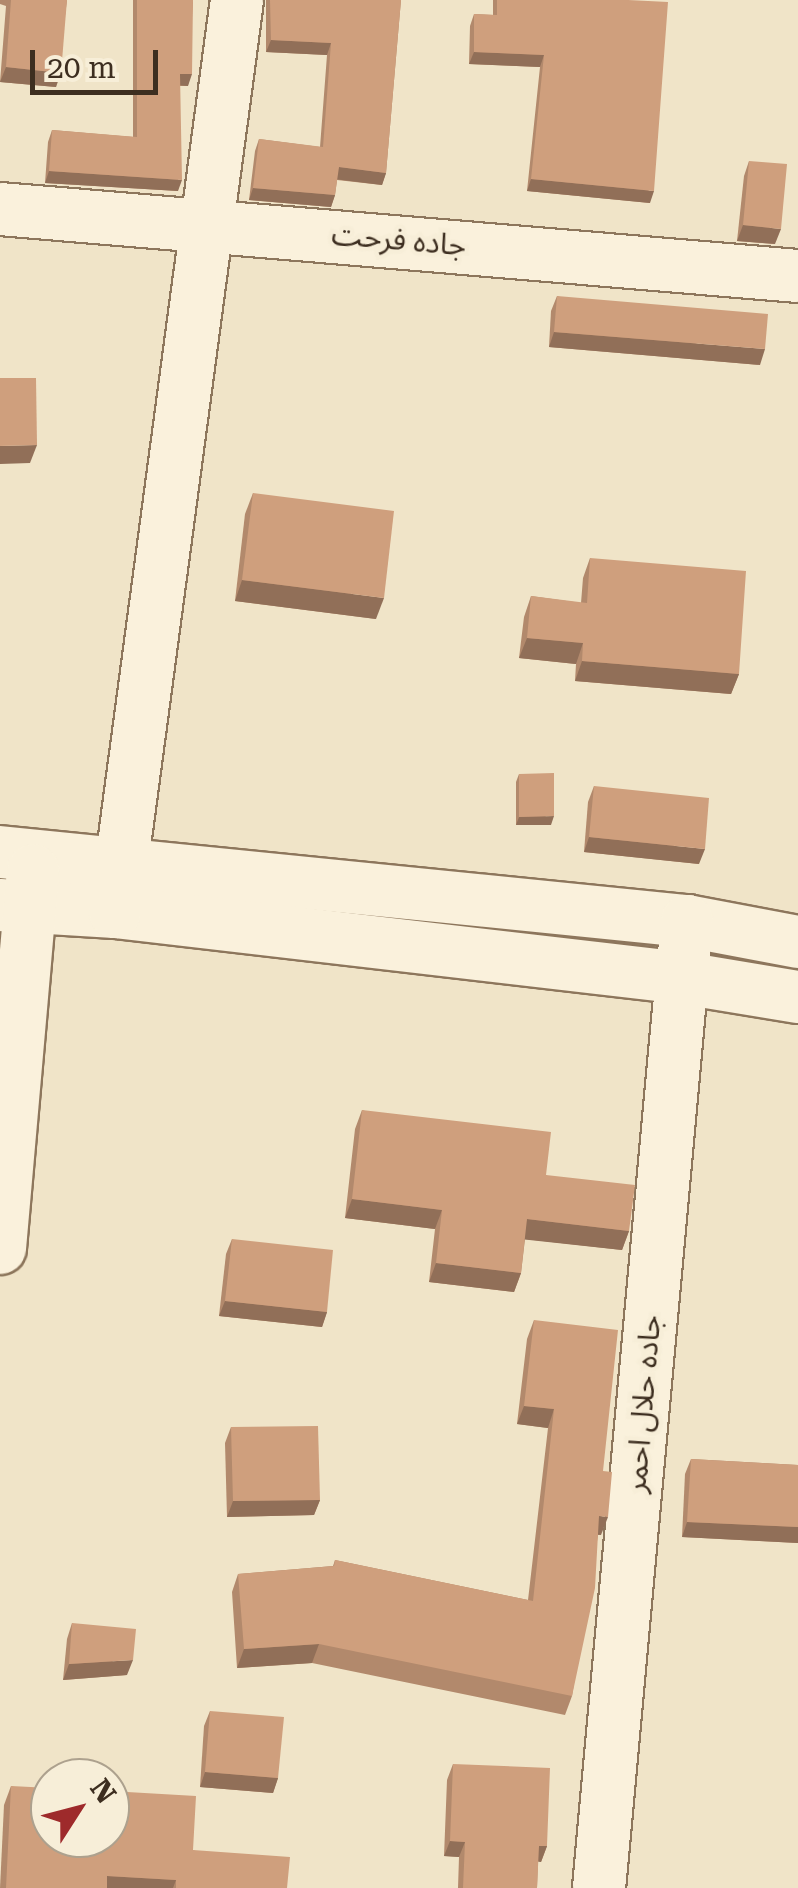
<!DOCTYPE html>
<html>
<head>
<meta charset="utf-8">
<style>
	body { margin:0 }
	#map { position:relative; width:798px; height:1888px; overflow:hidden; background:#f0e4c8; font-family:"Roboto Serif","Noto Sans Arabic",serif }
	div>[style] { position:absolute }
	.roads { filter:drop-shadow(2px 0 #8d765c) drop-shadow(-2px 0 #8d765c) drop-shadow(0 2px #8d765c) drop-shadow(0 -2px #8d765c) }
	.minor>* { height:52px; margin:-26px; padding:0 26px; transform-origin:26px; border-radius:26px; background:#faf1dc }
	.wall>* { inset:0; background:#b2896c }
	.shaded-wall>* { inset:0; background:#916f58 }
	.building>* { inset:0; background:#cf9f7d }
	span { translate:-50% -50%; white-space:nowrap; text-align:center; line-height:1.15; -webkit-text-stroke:9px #f7eed8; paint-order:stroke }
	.street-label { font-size:30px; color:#3d2e20 }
	.north { position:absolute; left:30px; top:1758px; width:100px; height:100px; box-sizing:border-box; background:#f7eed8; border:2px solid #ada18e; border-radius:50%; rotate:54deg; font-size:28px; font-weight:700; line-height:40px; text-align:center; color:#3d2e20 }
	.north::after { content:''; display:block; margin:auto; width:35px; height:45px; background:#9e2a2b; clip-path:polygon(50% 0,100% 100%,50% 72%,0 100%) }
	.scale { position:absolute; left:30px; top:50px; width:128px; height:45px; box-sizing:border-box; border:5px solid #3d2e20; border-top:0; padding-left:12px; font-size:30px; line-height:35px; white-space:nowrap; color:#3d2e20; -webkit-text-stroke:8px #f7eed8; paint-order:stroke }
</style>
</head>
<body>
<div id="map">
	<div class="roads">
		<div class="minor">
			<i style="left:0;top:209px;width:801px;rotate:4.8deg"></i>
			<i style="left:0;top:852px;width:690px;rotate:5.74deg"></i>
			<i style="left:687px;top:921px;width:113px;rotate:10.7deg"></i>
			<i style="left:0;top:905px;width:115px;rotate:3.5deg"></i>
			<i style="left:115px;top:912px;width:572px;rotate:6.63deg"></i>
			<i style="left:683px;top:978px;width:117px;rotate:9.4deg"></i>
			<i style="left:115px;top:912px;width:920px;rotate:-82.38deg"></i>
			<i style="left:0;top:1248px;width:379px;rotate:-85deg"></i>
			<i style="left:599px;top:1888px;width:971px;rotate:-84.8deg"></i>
		</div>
	</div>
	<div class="wall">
		<i style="clip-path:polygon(0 0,67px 0,56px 87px,0 82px,6px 6px,0 4px)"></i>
		<i style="clip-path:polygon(133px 0,193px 0,188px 86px,180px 86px,178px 191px,45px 183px,48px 142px,52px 130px,133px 137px)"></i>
		<i style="clip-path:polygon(266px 0,401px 0,386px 173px,382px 185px,337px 180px,335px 195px,331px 207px,249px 200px,255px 151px,259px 139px,320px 147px,327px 55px,266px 52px)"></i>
		<i style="clip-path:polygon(493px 0,628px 0,650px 203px,527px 191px,540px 67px,469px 64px,470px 26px,474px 14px,493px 15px)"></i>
		<i style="clip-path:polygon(749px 161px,775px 244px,737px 241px,744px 176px)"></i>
		<i style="clip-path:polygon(557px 296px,760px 365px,549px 347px,551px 311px)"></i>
		<i style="clip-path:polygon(253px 493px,376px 619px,235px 601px,245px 514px)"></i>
		<i style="clip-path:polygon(590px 558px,739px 674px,731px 694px,575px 681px,576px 664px,519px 658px,524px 617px,531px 596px,581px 603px,583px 578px)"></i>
		<i style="clip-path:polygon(519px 774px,551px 825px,516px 825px,516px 782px)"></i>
		<i style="clip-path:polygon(594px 786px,699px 864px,584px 852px,588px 802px)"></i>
		<i style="clip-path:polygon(362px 1110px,546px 1175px,629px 1231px,622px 1250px,525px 1239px,521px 1273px,514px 1292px,429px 1282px,435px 1229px,345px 1218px,355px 1129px)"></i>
		<i style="clip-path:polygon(232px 1239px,327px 1312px,322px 1327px,219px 1316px,226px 1254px)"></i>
		<i style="clip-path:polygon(534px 1320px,603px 1471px,601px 1535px,598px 1535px,572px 1696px,565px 1715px,312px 1663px,237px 1668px,232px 1592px,238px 1574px,333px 1566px,335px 1560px,528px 1600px,548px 1428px,517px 1424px,527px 1339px)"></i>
		<i style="clip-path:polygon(231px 1427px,320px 1500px,314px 1515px,227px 1517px,225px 1443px)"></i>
		<i style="clip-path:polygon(691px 1459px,798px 1465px,798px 1543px,682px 1537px,685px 1474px)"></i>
		<i style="clip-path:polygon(72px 1623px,127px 1675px,63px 1680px,67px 1639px)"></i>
		<i style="clip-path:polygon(210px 1711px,278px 1778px,273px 1793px,200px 1787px,204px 1726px)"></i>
		<i style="clip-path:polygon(453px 1764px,547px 1846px,541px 1862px,538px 1861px,537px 1888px,458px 1888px,459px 1857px,444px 1856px,447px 1780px)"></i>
		<i style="clip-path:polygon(11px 1786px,193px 1850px,287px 1888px,0 1888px,4px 1805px)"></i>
	</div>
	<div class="shaded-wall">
		<i style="clip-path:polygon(271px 40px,331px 43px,327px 55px,266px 52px)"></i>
		<i style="clip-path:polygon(474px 52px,544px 55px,540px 67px,469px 64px)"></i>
		<i style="clip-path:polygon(6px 67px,61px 73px,56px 87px,0 82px)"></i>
		<i style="clip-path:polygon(180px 74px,192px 74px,188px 86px,176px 85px)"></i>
		<i style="clip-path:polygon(339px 167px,386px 173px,382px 185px,334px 179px)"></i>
		<i style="clip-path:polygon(49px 171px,182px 180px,178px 191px,45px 183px)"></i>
		<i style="clip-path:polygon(531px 179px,654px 191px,650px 203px,527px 191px)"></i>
		<i style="clip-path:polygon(253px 188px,335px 195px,331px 207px,249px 200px)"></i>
		<i style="clip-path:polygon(743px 225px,781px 229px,775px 244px,737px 241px)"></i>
		<i style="clip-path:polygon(554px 332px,765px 349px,760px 365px,549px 347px)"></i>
		<i style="clip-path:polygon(37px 445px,30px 463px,0 464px,0 446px)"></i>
		<i style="clip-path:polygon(242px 580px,384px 598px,376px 619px,235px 601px)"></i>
		<i style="clip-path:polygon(527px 638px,583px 643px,576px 664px,519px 658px)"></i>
		<i style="clip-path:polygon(582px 661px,739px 674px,731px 694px,575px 681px)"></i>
		<i style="clip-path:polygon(554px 816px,551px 825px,516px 825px,519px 817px)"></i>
		<i style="clip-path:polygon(589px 837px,705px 849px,699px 864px,584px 852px)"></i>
		<i style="clip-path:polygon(352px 1199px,442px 1210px,435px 1229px,345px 1218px)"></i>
		<i style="clip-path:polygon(527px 1219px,629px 1231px,622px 1250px,520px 1239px)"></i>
		<i style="clip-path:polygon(436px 1263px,521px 1273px,514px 1292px,429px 1282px)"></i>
		<i style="clip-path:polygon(225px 1301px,327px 1312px,322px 1327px,219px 1316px)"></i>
		<i style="clip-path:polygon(524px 1406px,554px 1409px,548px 1428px,517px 1424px)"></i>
		<i style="clip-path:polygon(320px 1500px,314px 1515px,227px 1517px,233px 1501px)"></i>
		<i style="clip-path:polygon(599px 1516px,608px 1517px,601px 1535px,593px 1534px)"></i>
		<i style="clip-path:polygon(687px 1522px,798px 1527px,798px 1543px,682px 1537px)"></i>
		<i style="clip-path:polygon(319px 1644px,312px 1663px,237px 1668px,244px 1649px)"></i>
		<i style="clip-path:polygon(133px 1660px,127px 1675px,63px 1680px,69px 1664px)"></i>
		<i style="clip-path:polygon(205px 1772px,278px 1778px,273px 1793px,200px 1787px)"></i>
		<i style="clip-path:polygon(450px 1841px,465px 1842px,459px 1857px,444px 1856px)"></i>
		<i style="clip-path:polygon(539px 1846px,547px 1846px,541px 1862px,533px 1861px)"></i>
		<i style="clip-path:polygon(107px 1876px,176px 1880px,173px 1888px,103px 1888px)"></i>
	</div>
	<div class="building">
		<i style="clip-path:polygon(11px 0,67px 0,61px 73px,6px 67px)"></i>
		<i style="clip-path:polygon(137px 0,193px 0,192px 74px,180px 74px,182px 180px,49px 171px,52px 130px,137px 137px)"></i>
		<i style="clip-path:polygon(270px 0,401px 0,386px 173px,339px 167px,335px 195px,253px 188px,259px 139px,323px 147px,331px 43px,271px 40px)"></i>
		<i style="clip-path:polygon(497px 0,628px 0,668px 2px,654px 191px,531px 179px,544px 55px,474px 52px,474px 14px,497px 15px)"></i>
		<i style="clip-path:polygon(749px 161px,787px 164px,781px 229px,743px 225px)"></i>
		<i style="clip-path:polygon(557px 296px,768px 314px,765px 349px,554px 332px)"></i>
		<i style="clip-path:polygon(0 378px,36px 378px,37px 445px,0 446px)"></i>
		<i style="clip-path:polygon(253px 493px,394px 511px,384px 598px,242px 580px)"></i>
		<i style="clip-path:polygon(590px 558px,746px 571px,739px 674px,582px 661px,583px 643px,527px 638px,531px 596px,587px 603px)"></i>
		<i style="clip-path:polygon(554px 773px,554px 816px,519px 817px,519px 774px)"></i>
		<i style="clip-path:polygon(594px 786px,709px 798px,705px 849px,589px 837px)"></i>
		<i style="clip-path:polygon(362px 1110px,551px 1132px,546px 1175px,635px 1185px,629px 1231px,527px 1219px,521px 1273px,436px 1263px,442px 1210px,352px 1199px)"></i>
		<i style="clip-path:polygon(232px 1239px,333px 1250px,327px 1312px,225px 1301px)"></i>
		<i style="clip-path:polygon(534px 1320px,618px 1330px,603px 1471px,612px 1472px,608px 1517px,599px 1516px,595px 1588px,572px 1696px,319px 1644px,244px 1649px,238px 1574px,334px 1566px,335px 1560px,533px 1601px,554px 1409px,524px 1406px)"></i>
		<i style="clip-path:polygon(318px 1426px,320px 1500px,233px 1501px,231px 1427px)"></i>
		<i style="clip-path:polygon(691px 1459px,798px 1465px,798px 1527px,687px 1522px)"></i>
		<i style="clip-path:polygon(72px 1623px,136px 1629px,133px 1660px,69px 1664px)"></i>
		<i style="clip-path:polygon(210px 1711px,284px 1717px,278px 1778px,205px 1772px)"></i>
		<i style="clip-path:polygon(453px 1764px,550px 1768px,547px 1846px,539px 1846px,537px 1888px,463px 1888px,465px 1842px,450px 1841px)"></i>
		<i style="clip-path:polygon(11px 1786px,50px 1788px,50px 1838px,110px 1838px,110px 1791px,196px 1796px,193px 1850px,290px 1857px,287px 1888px,176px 1888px,176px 1880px,107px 1876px,107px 1888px,6px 1888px)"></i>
	</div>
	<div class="street-label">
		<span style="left:399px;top:240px;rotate:5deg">جاده فرحت</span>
		<span style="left:643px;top:1404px;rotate:-85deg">جاده حلال احمر</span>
	</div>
	<div class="north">N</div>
	<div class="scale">20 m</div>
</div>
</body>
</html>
